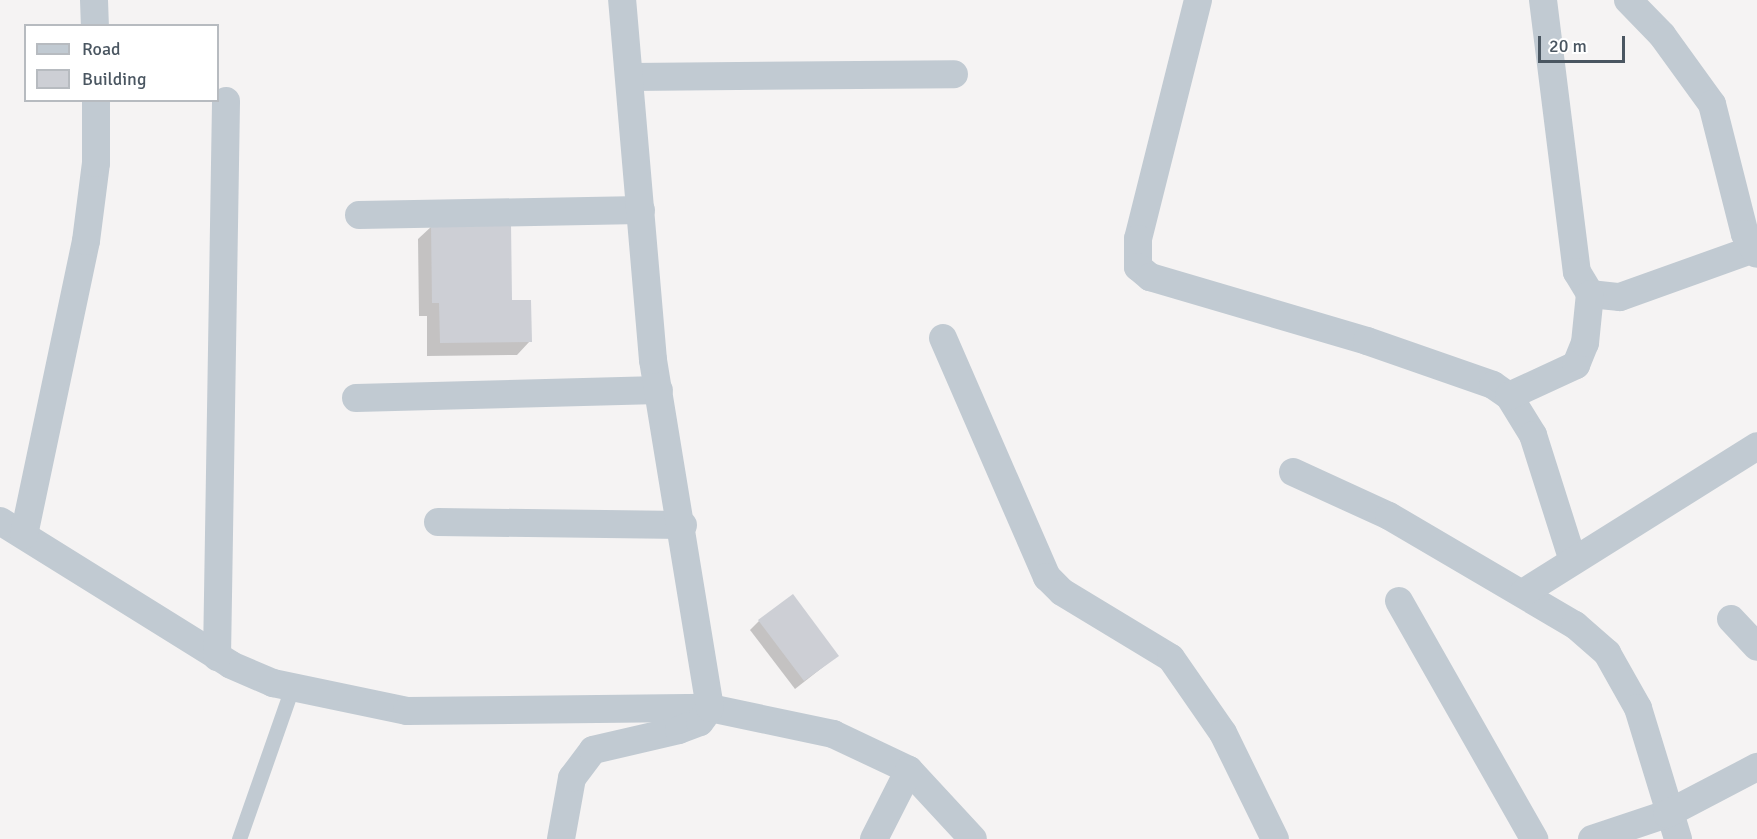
<!DOCTYPE html>
<html>
<head>
<meta charset="utf-8">
<style>
	body { margin:0 }
	#map { position:relative; width:1757px; height:839px; overflow:hidden; background:#f5f3f3; font-family:Signika,sans-serif }
	div>[style] { position:absolute }
	.shadow>* { inset:0; background:#0003 }
	.building>* { inset:0; background:#cdcfd5 }
	.service>* { height:15px; margin:-7.5px; padding:0 7.5px; transform-origin:7.5px; border-radius:7.5px; background:#c1cad2 }
	.minor>* { height:28px; margin:-14px; padding:0 14px; transform-origin:14px; border-radius:14px; background:#c1cad2 }
	span { translate:-50% -50%; white-space:nowrap; text-align:center; line-height:1.15; -webkit-text-stroke:4.5px #fff; paint-order:stroke }
	.legend { position:absolute; left:24px; top:24px; width:195px; height:78px; box-sizing:border-box; background:#fff; border:2px solid #b7bbc0; margin:0; padding:8px 10px; list-style:none; font-size:18px; color:#4a5661 }
	.legend li { display:flex; align-items:center; gap:12px; height:30px }
	.legend b { width:30px; border:2px solid #b7bbc0 }
	.scale { position:absolute; left:1538px; top:36px; width:87px; height:27px; box-sizing:border-box; border:3px solid #4a5661; border-top:0; padding-left:8px; font-size:18px; line-height:21px; white-space:nowrap; color:#4a5661; -webkit-text-stroke:4px #fff; paint-order:stroke }
</style>
</head>
<body>
<div id="map">
	<div class="shadow">
		<i style="clip-path:polygon(432px 226px,511px 302px,530px 341px,517px 355px,427px 356px,427px 316px,419px 316px,418px 239px)"></i>
		<i style="clip-path:polygon(759px 621px,837px 656px,795px 689px,750px 630px)"></i>
	</div>
	<div class="building">
		<i style="clip-path:polygon(511px 223px,512px 300px,531px 300px,532px 342px,440px 343px,439px 303px,432px 303px,431px 224px)"></i>
		<i style="clip-path:polygon(793px 594px,839px 656px,804px 681px,758px 620px)"></i>
	</div>
	<div class="service">
		<i style="left:239px;top:839px;width:160px;rotate:-70.7deg"></i>
	</div>
	<div class="minor">
		<i style="left:94px;top:0;width:26px;rotate:88deg"></i>
		<i style="left:1198px;top:0;width:246px;rotate:104.1deg"></i>
		<i style="left:1138px;top:239px;width:28px;rotate:90deg"></i>
		<i style="left:1138px;top:267px;width:16px;rotate:40deg"></i>
		<i style="left:1150px;top:277px;width:226px;rotate:16.4deg"></i>
		<i style="left:1367px;top:341px;width:133px;rotate:19.2deg"></i>
		<i style="left:1493px;top:385px;width:19px;rotate:35deg"></i>
		<i style="left:1509px;top:396px;width:46px;rotate:58.4deg"></i>
		<i style="left:1533px;top:435px;width:132px;rotate:72.4deg"></i>
		<i style="left:1543px;top:0;width:274px;rotate:82.9deg"></i>
		<i style="left:1577px;top:272px;width:26px;rotate:59deg"></i>
		<i style="left:1590px;top:294px;width:30px;rotate:6deg"></i>
		<i style="left:1620px;top:297px;width:142px;rotate:-19.7deg"></i>
		<i style="left:1628px;top:0;width:49px;rotate:45.8deg"></i>
		<i style="left:1662px;top:35px;width:85px;rotate:54.1deg"></i>
		<i style="left:1712px;top:104px;width:134px;rotate:75.8deg"></i>
		<i style="left:1745px;top:234px;width:23px;rotate:59deg"></i>
		<i style="left:631px;top:77px;width:323px;rotate:-0.5deg"></i>
		<i style="left:359px;top:215px;width:282px;rotate:-1deg"></i>
		<i style="left:943px;top:338px;width:261px;rotate:66.5deg"></i>
		<i style="left:1047px;top:577px;width:21px;rotate:45deg"></i>
		<i style="left:1062px;top:592px;width:127px;rotate:31.2deg"></i>
		<i style="left:1171px;top:658px;width:91px;rotate:55.3deg"></i>
		<i style="left:1223px;top:733px;width:118px;rotate:63.9deg"></i>
		<i style="left:1509px;top:396px;width:74px;rotate:-24.8deg"></i>
		<i style="left:1576px;top:365px;width:24px;rotate:-68deg"></i>
		<i style="left:1585px;top:343px;width:49px;rotate:-84.2deg"></i>
		<i style="left:356px;top:398px;width:303px;rotate:-1.5deg"></i>
		<i style="left:1293px;top:472px;width:106px;rotate:24.6deg"></i>
		<i style="left:1389px;top:516px;width:216px;rotate:30.4deg"></i>
		<i style="left:1575px;top:625px;width:43px;rotate:41.2deg"></i>
		<i style="left:1607px;top:653px;width:63px;rotate:60.6deg"></i>
		<i style="left:1638px;top:708px;width:137px;rotate:73deg"></i>
		<i style="left:0;top:521px;width:272px;rotate:31.9deg"></i>
		<i style="left:231px;top:665px;width:46px;rotate:23.2deg"></i>
		<i style="left:273px;top:683px;width:137px;rotate:11.8deg"></i>
		<i style="left:407px;top:711px;width:303px;rotate:-0.6deg"></i>
		<i style="left:710px;top:708px;width:126px;rotate:11.9deg"></i>
		<i style="left:833px;top:734px;width:84px;rotate:25.3deg"></i>
		<i style="left:909px;top:770px;width:94px;rotate:47.2deg"></i>
		<i style="left:438px;top:522px;width:245px;rotate:0.7deg"></i>
		<i style="left:24px;top:535px;width:300px;rotate:-78.1deg"></i>
		<i style="left:86px;top:241px;width:79px;rotate:-82.7deg"></i>
		<i style="left:96px;top:163px;width:63px;rotate:-90deg"></i>
		<i style="left:1523px;top:593px;width:276px;rotate:-32.1deg"></i>
		<i style="left:1399px;top:601px;width:274px;rotate:60.4deg"></i>
		<i style="left:1731px;top:619px;width:38px;rotate:47deg"></i>
		<i style="left:217px;top:657px;width:556px;rotate:-89.07deg"></i>
		<i style="left:561px;top:839px;width:62px;rotate:-79.8deg"></i>
		<i style="left:572px;top:778px;width:35px;rotate:-53deg"></i>
		<i style="left:593px;top:750px;width:88px;rotate:-13.1deg"></i>
		<i style="left:679px;top:730px;width:22px;rotate:-21deg"></i>
		<i style="left:700px;top:722px;width:17px;rotate:-54deg"></i>
		<i style="left:710px;top:708px;width:353px;rotate:-99.3deg"></i>
		<i style="left:653px;top:360px;width:361px;rotate:-94.9deg"></i>
		<i style="left:874px;top:839px;width:77px;rotate:-63.1deg"></i>
		<i style="left:1592px;top:839px;width:79px;rotate:-18.4deg"></i>
		<i style="left:1667px;top:814px;width:102px;rotate:-27.6deg"></i>
	</div>
	<ul class="legend">
	<li><b style="height:8px;background:#c1cad2"></b>Road</li>
	<li><b style="height:16px;background:#cdcfd5"></b>Building</li>
	</ul>
	<div class="scale">20 m</div>
</div>
</body>
</html>
